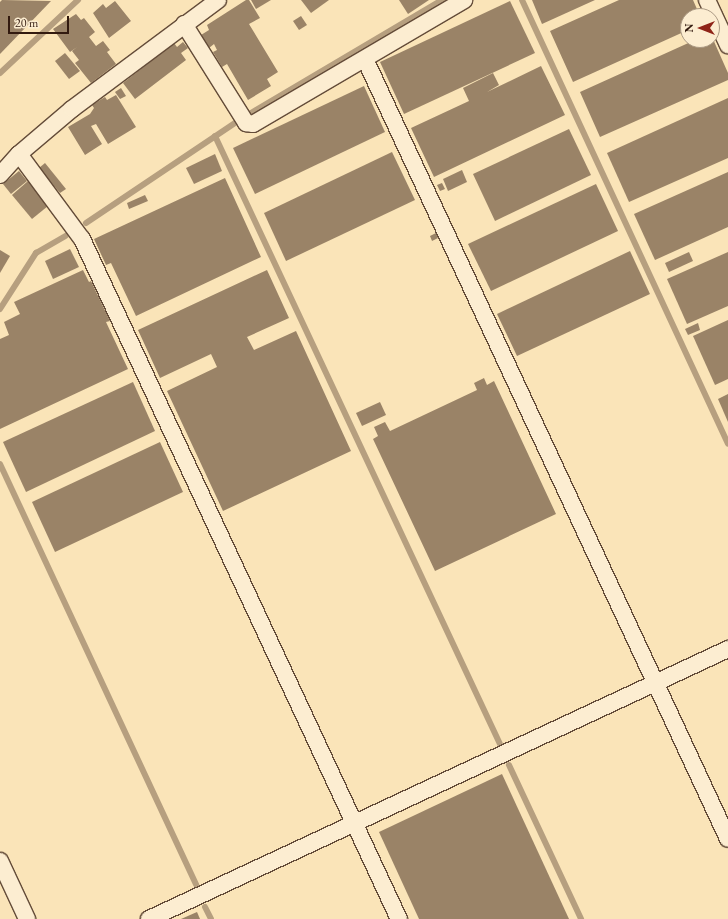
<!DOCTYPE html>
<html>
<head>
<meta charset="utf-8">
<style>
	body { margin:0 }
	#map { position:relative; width:728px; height:919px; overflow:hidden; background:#fae4b8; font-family:"EB Garamond",serif }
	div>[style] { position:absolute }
	.stream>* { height:6px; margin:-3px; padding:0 3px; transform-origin:3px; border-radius:3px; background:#b69f7f }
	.building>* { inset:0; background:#9a8367 }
	.roads { filter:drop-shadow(1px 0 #644c39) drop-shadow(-1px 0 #644c39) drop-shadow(0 1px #644c39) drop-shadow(0 -1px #644c39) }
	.street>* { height:16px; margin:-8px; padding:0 8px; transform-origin:8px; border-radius:8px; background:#fcedd1 }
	span { translate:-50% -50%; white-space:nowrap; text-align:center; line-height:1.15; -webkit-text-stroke:3px #fcedd1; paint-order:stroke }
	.north { position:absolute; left:680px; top:8px; width:40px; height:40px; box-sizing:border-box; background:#fcedd1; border:1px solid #ab9983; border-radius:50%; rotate:270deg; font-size:11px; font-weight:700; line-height:16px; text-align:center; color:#321a0f }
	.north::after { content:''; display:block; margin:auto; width:14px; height:18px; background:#8f2418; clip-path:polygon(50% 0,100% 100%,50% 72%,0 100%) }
	.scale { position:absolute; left:8px; top:16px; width:61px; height:18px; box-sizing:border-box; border:2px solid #321a0f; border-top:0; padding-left:5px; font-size:12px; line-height:14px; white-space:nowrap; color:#321a0f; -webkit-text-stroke:3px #fcedd1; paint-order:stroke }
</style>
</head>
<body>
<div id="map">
	<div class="stream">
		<i style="left:522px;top:0;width:489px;rotate:65.1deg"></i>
		<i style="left:0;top:73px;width:107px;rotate:-43.1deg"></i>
		<i style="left:251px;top:113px;width:222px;rotate:-30.6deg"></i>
		<i style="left:215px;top:136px;width:671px;rotate:64.89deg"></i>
		<i style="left:86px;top:223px;width:183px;rotate:-33.9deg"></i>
		<i style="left:0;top:309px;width:67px;rotate:-57.3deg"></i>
		<i style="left:36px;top:253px;width:34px;rotate:-30deg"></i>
		<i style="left:0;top:464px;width:464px;rotate:65deg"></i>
		<i style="left:509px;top:765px;width:170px;rotate:64.9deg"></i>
		<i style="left:205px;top:907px;width:13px;rotate:63deg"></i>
	</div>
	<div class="building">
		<i style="clip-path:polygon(2px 0,51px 1px,0 54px,0 2px)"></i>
		<i style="clip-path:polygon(246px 0,249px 0,260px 18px,249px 24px,278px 72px,267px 79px,271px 86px,248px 100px,227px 64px,222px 67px,213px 52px,217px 50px,214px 44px,209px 48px,201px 35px,209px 30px,207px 25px)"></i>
		<i style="clip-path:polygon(251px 0,271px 0,256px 9px)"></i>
		<i style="clip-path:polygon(301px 0,329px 0,311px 13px)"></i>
		<i style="clip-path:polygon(399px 0,429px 0,408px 14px)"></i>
		<i style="clip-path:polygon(532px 0,595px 0,542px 24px)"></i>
		<i style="clip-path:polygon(619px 0,693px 0,700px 16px,688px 16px,688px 30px,573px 82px,550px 31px)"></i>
		<i style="clip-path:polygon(115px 1px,131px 21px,109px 38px,93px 13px,103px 4px,106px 8px)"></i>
		<i style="clip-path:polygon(510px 1px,535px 53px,404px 114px,380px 62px)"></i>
		<i style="clip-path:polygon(76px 14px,81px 20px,84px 18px,95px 32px,89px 37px,96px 46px,103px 41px,110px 50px,107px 52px,116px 64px,91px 83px,75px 63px,79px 60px,72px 51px,77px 47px,70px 52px,53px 29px)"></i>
		<i style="clip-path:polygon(301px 16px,307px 25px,299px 30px,293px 21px)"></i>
		<i style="clip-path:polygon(712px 37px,728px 73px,728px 80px,600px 137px,580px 92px,695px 40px,712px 40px)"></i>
		<i style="clip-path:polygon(183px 42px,188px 48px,181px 53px,186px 60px,135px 99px,123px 83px,174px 43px,177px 47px)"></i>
		<i style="clip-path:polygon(65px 53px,80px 71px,69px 79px,55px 61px)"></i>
		<i style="clip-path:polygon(541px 66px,565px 115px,434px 177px,411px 128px,469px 101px,463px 88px,493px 73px,499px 85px,487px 92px)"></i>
		<i style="clip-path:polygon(364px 86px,385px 132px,255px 194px,233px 148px)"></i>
		<i style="clip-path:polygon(121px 88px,126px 96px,120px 99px,115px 92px)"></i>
		<i style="clip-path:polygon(116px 95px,136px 127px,108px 144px,96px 124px,91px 126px,102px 144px,85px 155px,68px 127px,90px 114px,94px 108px,92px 105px,105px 97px,107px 100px)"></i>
		<i style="clip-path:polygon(728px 98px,728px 158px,629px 202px,607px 153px)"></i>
		<i style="clip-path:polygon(569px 129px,591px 175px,495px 221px,473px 174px)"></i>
		<i style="clip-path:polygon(392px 152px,415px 200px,286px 261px,264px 213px)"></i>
		<i style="clip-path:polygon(215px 154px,222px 171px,194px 184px,186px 168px)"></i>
		<i style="clip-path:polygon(45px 163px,66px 189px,60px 193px,39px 168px)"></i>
		<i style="clip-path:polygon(462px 170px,467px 182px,448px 191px,443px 179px)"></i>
		<i style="clip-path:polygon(19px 171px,27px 181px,11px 194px,3px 184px)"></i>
		<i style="clip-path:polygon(728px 172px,728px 227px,655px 260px,634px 214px)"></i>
		<i style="clip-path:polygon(225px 178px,261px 257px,136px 316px,111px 263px,106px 265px,94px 239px)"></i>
		<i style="clip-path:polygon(28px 181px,48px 206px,32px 219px,12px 195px)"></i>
		<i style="clip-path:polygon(442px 183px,445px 189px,440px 191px,437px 185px)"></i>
		<i style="clip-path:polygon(596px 184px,618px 231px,491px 291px,468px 244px)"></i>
		<i style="clip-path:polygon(145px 195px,148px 201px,129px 209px,127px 203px)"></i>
		<i style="clip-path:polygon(436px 233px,438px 238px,432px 241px,430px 236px)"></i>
		<i style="clip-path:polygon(70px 249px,79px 267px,53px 279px,45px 261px)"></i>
		<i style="clip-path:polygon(0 250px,10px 256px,0 273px)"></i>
		<i style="clip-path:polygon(630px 251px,650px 294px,517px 356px,497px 314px)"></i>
		<i style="clip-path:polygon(689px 252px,693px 261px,669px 272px,665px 263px)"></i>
		<i style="clip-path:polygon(728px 252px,728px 306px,687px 324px,667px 279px)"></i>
		<i style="clip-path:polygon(83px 270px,89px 282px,91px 281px,110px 321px,106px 322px,128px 369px,0 429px,0 339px,9px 335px,4px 322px,20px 314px,14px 302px)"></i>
		<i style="clip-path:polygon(267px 270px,289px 318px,247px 337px,254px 350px,296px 331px,351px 451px,223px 511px,167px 391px,217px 367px,211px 354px,160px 378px,138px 330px)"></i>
		<i style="clip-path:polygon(728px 320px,728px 379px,715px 385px,693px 336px)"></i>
		<i style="clip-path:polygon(698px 323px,700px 330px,688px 335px,685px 329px)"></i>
		<i style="clip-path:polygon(484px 378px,487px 385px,494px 381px,556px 514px,435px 571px,373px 439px,378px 436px,374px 427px,385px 422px,390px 431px,477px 390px,474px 383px)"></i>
		<i style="clip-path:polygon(133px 382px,155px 431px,26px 492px,3px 442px)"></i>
		<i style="clip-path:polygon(728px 394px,728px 422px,718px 399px)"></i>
		<i style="clip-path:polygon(380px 402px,386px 415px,362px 426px,356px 413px)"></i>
		<i style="clip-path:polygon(160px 442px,183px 492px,55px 552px,32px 502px)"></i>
		<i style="clip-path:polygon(502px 774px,569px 919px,419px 919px,379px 832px)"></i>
		<i style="clip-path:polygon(197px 912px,200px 919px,181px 919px)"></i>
	</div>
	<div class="roads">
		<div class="street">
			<i style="left:707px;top:0;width:50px;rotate:65deg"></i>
			<i style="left:184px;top:24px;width:117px;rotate:57.9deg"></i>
			<i style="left:246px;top:123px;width:7px;rotate:8deg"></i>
			<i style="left:253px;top:124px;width:245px;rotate:-30.4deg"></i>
			<i style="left:365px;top:59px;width:860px;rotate:65.04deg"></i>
			<i style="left:19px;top:154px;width:106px;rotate:53.5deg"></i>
			<i style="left:82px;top:239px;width:750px;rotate:65.01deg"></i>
			<i style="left:0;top:175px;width:28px;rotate:-48deg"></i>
			<i style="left:19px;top:154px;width:70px;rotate:-40.3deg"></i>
			<i style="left:72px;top:109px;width:182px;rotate:-36.7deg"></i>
			<i style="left:0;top:861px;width:64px;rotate:65deg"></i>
			<i style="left:149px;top:919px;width:639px;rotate:-25deg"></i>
		</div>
	</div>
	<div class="north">N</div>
	<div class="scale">20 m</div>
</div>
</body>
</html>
